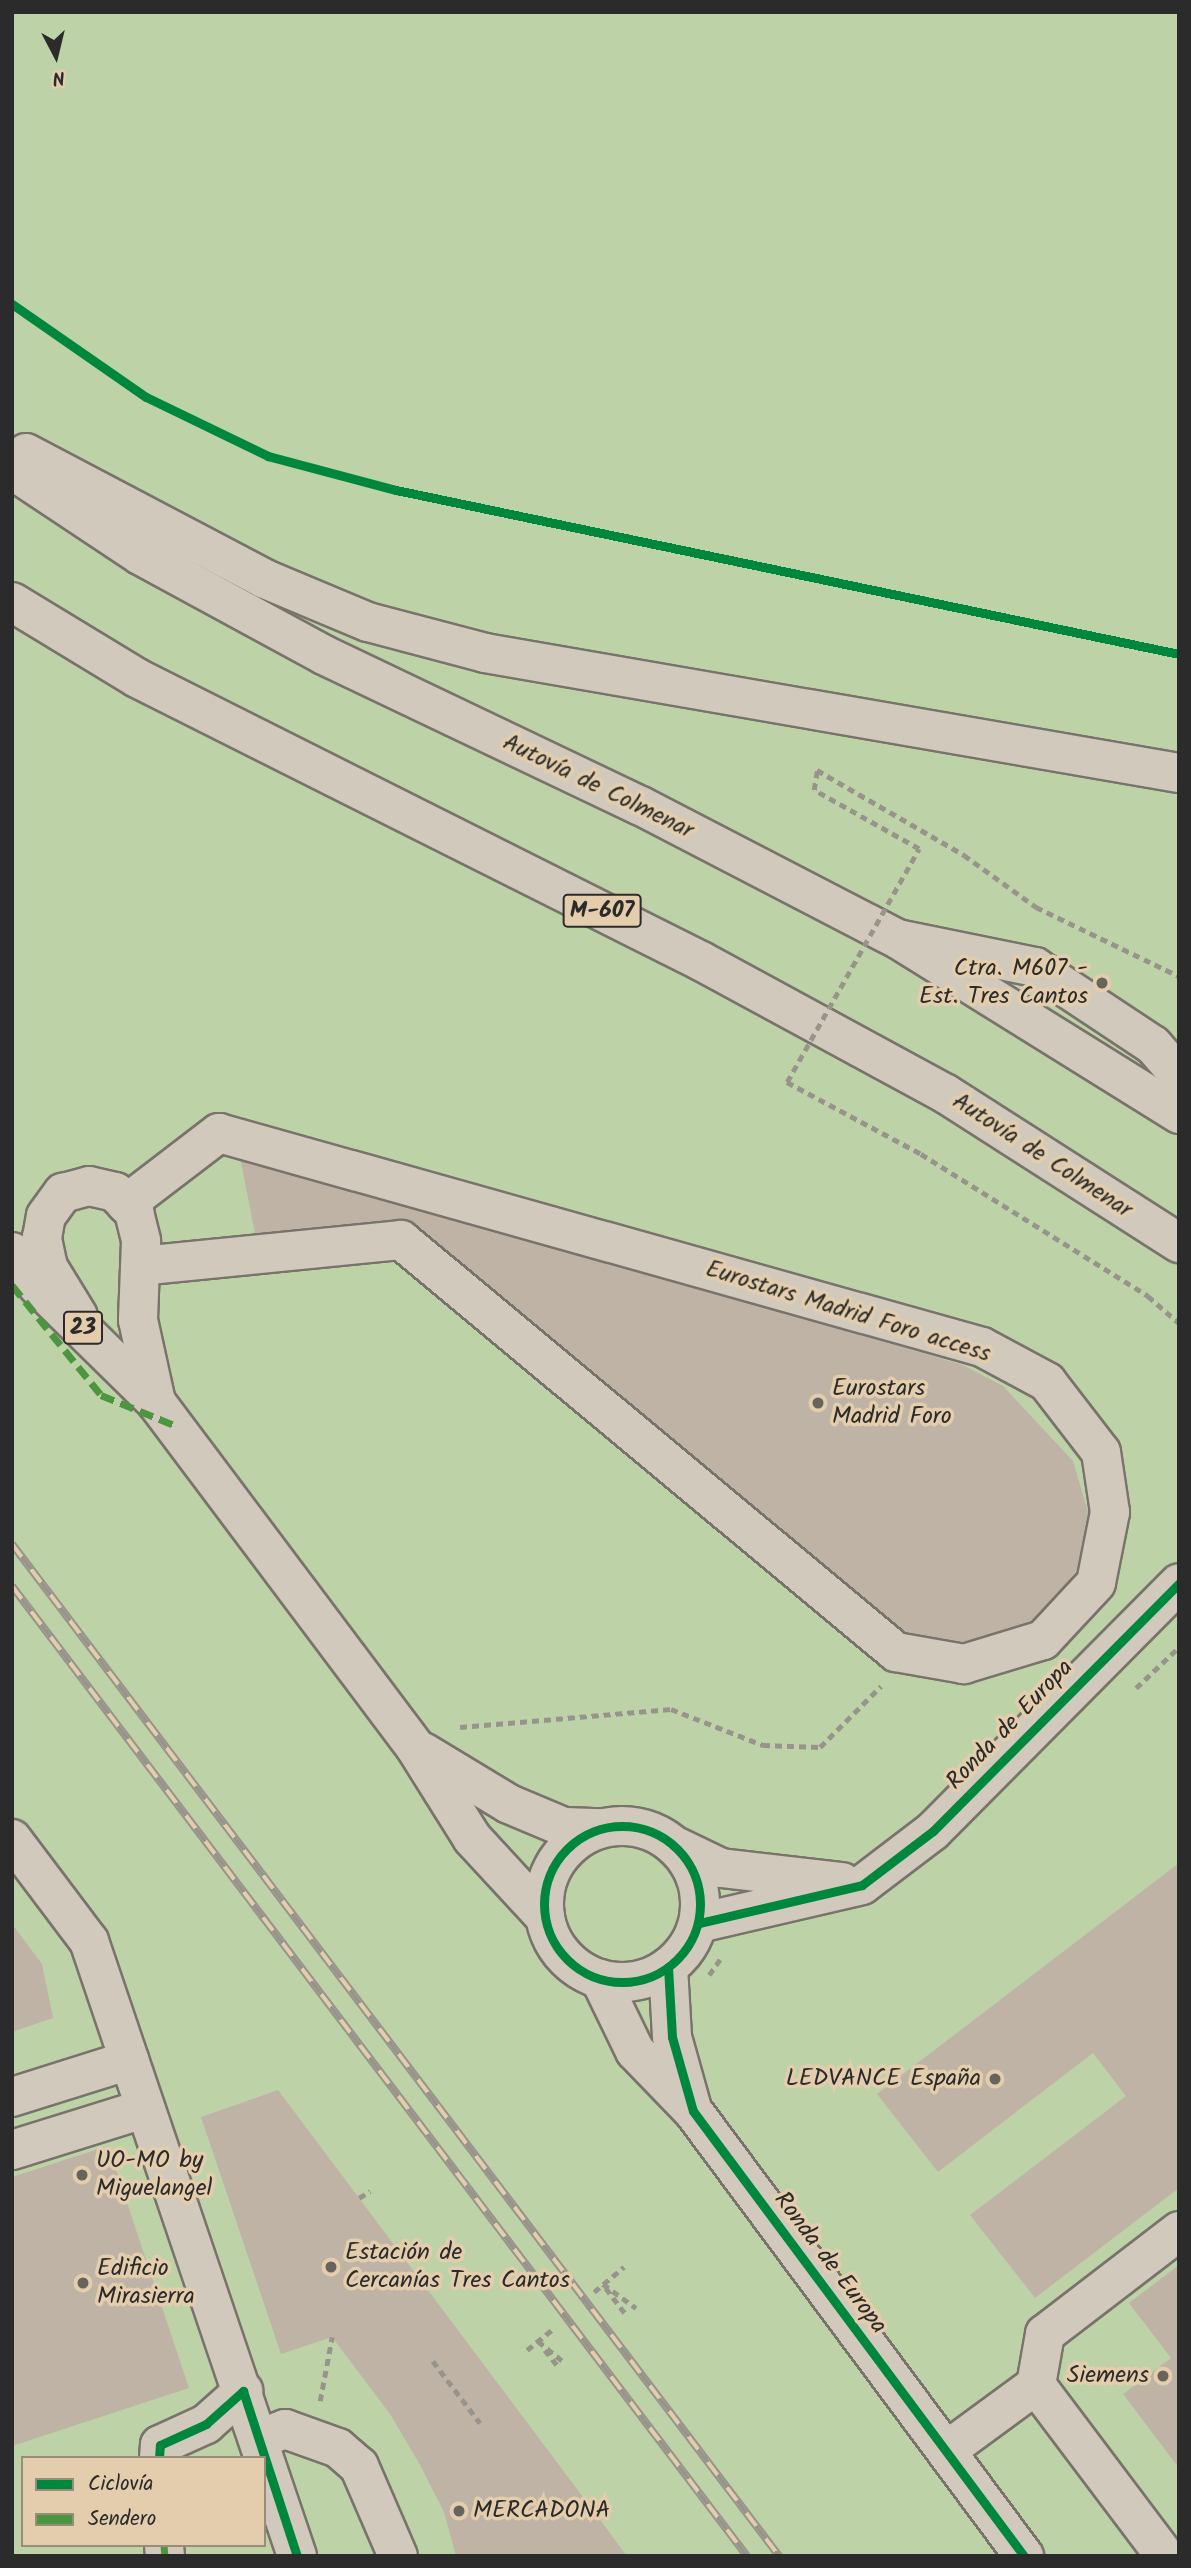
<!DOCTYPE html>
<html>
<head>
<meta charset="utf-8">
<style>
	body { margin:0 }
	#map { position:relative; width:1191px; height:2568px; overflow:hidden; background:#d6cab9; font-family:Kalam,sans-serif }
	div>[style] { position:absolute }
	.green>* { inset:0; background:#bed2a7 }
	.building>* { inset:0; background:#bfb3a5 }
	.path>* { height:4.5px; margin-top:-2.25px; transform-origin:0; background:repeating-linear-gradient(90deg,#99948b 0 7px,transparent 0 12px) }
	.roads { filter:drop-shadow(2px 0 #78736b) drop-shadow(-2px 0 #78736b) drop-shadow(0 2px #78736b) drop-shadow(0 -2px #78736b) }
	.minor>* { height:38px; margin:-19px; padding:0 19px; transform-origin:19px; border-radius:19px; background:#d2c9bd }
	.minor>.ring { margin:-19px; padding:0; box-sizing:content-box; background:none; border:38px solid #d2c9bd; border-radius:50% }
	.highway>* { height:38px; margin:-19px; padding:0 19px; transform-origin:19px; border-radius:19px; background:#d2c9bd }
	.rail>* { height:8px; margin-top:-4px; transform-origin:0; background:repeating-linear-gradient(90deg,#e3cdac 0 16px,#99948b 0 32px); box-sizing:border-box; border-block:2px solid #99948b }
	.path-bridge>* { height:4.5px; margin-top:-2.25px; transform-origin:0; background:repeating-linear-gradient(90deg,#99948b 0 7px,transparent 0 12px) }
	.quiet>* { height:7px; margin-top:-3.5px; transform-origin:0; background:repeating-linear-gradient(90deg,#4d9640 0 14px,transparent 0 21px) }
	.cycleway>* { height:9px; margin:-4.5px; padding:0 4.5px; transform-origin:4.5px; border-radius:4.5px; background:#00873e }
	.cycleway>.ring { margin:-4.5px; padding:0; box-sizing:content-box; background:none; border:9px solid #00873e; border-radius:50% }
	.dots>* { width:19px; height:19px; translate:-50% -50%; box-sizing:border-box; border:4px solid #e3cdac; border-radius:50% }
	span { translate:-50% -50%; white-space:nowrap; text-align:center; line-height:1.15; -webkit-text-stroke:7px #e3cdac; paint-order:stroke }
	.shield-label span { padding:2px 5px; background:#e3cdac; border:2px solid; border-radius:5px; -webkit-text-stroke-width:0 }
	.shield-label { font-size:23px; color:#2b2b2b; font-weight:700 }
	.street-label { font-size:24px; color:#2b2b2b }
	.poi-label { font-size:24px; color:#2b2b2b }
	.right { translate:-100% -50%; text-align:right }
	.left { translate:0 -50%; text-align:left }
	.frame { position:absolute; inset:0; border:14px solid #2b2b2b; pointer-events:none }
	.legend { position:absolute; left:21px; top:2456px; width:245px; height:91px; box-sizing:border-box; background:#e3cdac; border:2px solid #998c78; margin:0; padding:9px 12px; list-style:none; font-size:21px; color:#2b2b2b }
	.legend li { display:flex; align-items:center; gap:14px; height:35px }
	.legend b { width:35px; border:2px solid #998c78 }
	.north { position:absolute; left:21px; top:21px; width:70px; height:70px; -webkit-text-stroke:5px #e3cdac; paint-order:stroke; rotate:173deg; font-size:19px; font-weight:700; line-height:28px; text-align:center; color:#2b2b2b }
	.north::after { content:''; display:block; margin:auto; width:24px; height:32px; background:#2b2b2b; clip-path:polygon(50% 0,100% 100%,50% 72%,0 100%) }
</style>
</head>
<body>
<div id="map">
	<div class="green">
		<i style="clip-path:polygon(evenodd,12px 12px,1179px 12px,1179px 2556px,12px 2556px,12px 12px,23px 2458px,264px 2458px,264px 2545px,23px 2545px,23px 2458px)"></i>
	</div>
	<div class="building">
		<i style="clip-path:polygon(239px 1152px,963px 1365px,1003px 1386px,1073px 1461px,1088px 1512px,1077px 1569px,1049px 1608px,1007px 1637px,954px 1647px,909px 1641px,406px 1231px,257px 1244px)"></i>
		<i style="clip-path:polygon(1179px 1863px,1179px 2188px,1035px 2298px,970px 2215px,1126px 2096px,1093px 2053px,938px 2172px,877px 2094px)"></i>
		<i style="clip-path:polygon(12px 1924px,42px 1964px,53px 2018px,12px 2032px)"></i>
		<i style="clip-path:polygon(278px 2090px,359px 2198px,627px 2556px,456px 2556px,444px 2512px,419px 2463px,390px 2414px,332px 2337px,281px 2354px,201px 2117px)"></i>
		<i style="clip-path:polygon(108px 2146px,189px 2388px,12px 2446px,12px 2177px)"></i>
		<i style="clip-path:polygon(1179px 2265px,1179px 2468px,1123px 2394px,1171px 2358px,1129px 2303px)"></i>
	</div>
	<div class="path">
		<i style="left:1036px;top:907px;width:159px;rotate:25.8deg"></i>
		<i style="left:787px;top:1082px;width:152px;rotate:28.2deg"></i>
		<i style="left:921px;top:1154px;width:268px;rotate:32deg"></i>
		<i style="left:1148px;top:1296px;width:41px;rotate:41.1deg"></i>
		<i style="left:1136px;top:1688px;width:59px;rotate:-43.6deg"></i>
		<i style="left:460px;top:1727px;width:212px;rotate:-4.9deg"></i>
		<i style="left:671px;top:1709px;width:99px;rotate:21.4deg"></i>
		<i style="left:763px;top:1745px;width:57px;rotate:2deg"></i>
		<i style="left:820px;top:1747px;width:86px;rotate:-45deg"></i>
		<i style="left:709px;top:1975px;width:19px;rotate:-55deg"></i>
		<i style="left:359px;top:2198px;width:13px;rotate:-32deg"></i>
		<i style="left:603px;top:2284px;width:41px;rotate:36deg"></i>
		<i style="left:606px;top:2288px;width:34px;rotate:53deg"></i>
		<i style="left:594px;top:2292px;width:39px;rotate:-40deg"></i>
		<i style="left:538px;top:2341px;width:32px;rotate:39deg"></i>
		<i style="left:527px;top:2350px;width:36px;rotate:-39deg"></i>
		<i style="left:545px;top:2350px;width:19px;rotate:51deg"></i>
		<i style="left:433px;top:2361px;width:78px;rotate:52.8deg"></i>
		<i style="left:320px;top:2401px;width:65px;rotate:-79.4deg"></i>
	</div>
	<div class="roads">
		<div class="minor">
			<i style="left:902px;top:940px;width:136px;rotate:11.5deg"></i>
			<i style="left:1035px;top:967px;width:141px;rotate:33.5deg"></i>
			<i style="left:1153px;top:1045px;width:40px;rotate:49deg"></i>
			<i style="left:126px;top:1204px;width:117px;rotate:-37.4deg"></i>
			<i style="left:219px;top:1133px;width:792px;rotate:15.67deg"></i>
			<i style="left:982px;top:1347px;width:74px;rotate:28.3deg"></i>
			<i style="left:1047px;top:1382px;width:88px;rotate:52.4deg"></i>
			<i style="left:1101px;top:1452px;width:61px;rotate:81.5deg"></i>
			<i style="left:1110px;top:1512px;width:72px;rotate:101.2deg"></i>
			<i style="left:1096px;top:1583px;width:78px;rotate:132.9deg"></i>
			<i style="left:1043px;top:1640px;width:83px;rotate:163.1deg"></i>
			<i style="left:964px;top:1664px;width:69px;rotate:-170deg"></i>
			<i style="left:896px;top:1652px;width:644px;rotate:-140.23deg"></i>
			<i style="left:401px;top:1240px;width:262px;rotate:174.3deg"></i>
			<i style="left:78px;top:1316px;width:57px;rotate:-121.5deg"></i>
			<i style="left:48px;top:1267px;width:30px;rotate:-102deg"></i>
			<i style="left:42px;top:1238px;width:22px;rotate:-80deg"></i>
			<i style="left:46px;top:1216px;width:29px;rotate:-54deg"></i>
			<i style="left:63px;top:1193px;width:27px;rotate:-15deg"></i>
			<i style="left:89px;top:1186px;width:27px;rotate:13deg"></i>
			<i style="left:115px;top:1192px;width:28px;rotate:46deg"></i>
			<i style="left:134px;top:1212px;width:30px;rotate:76deg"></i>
			<i style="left:141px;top:1241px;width:79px;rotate:92.2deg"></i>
			<i style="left:138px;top:1320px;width:84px;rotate:77.6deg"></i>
			<i style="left:156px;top:1402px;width:431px;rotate:53.1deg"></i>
			<i style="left:415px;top:1747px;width:107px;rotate:57.9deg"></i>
			<i style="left:472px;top:1838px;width:108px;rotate:47.3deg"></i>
			<i style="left:423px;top:1752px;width:100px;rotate:31.2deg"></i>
			<i style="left:509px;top:1804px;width:60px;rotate:22.7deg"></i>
			<i style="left:564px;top:1827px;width:37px;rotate:2deg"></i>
			<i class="ring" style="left:544px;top:1826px;width:118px;height:118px"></i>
			<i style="left:12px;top:1839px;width:128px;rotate:53deg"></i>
			<i style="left:89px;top:1941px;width:649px;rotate:71.31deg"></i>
			<i style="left:677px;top:1847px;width:49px;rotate:25.5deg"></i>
			<i style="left:721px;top:1868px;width:122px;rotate:6.6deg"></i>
			<i style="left:699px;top:1923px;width:167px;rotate:-13.1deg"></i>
			<i style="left:862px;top:1885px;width:89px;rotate:-37.3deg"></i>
			<i style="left:933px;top:1831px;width:349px;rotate:-45.2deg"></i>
			<i style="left:668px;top:1967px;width:70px;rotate:86.7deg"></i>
			<i style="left:672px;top:2037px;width:71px;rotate:74.4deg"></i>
			<i style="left:600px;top:1979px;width:80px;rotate:64.1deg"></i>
			<i style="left:635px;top:2051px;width:83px;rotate:46deg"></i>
			<i style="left:693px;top:2111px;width:555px;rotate:53.36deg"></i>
			<i style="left:12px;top:2097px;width:123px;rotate:-17.5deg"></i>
			<i style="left:12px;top:2150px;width:138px;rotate:-17.3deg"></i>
			<i style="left:1036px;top:2385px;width:214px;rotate:53deg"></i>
			<i style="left:258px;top:2439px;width:29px;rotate:-20deg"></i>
			<i style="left:285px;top:2429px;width:56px;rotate:19.7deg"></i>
			<i style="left:338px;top:2448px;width:28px;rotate:41deg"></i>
			<i style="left:359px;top:2466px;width:98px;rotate:66.6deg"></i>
			<i style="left:946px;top:2451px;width:112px;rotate:-36.3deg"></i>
			<i style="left:1036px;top:2385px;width:52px;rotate:-80deg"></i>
			<i style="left:1045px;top:2334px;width:169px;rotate:-37.5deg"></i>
			<i style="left:159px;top:2458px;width:13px;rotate:-86deg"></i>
			<i style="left:160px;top:2445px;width:51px;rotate:-24.5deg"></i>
			<i style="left:206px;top:2424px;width:50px;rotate:-41.7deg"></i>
			<i style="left:164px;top:2545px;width:11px;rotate:85deg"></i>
		</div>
		<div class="highway">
			<i style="left:26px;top:453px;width:270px;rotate:27.8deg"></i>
			<i style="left:265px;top:579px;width:112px;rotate:22.7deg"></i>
			<i style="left:368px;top:622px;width:121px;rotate:14.8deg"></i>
			<i style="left:485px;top:653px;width:704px;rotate:9.81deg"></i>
			<i style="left:12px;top:470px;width:154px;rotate:33.6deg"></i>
			<i style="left:140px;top:555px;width:209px;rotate:28.5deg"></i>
			<i style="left:324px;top:655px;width:351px;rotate:25.5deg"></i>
			<i style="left:641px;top:806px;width:289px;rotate:27.4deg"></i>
			<i style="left:898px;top:939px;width:331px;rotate:31.9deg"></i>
			<i style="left:12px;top:602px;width:146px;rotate:31.3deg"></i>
			<i style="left:137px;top:678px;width:631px;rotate:26.65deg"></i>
			<i style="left:701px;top:961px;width:279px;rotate:28.5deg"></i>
			<i style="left:946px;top:1094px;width:277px;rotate:32.6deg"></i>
			<i style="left:12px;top:1252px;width:43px;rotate:52.6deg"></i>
			<i style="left:38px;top:1286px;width:165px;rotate:44.5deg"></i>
		</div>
	</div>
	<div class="rail">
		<i style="left:12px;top:1544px;width:1270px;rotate:52.84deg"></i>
		<i style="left:12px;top:1586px;width:1217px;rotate:52.85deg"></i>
	</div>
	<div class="path-bridge">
		<i style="left:787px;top:1082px;width:268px;rotate:-60.5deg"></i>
		<i style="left:919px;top:849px;width:120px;rotate:-150.7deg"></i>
		<i style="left:814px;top:790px;width:20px;rotate:-81deg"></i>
		<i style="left:817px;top:770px;width:170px;rotate:30deg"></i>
		<i style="left:964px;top:855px;width:89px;rotate:35.8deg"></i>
	</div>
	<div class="quiet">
		<i style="left:12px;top:1285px;width:141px;rotate:51deg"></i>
		<i style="left:101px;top:1395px;width:79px;rotate:22.3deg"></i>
		<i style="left:164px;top:2545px;width:11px;rotate:85deg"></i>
	</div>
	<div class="cycleway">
		<i style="left:12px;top:304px;width:163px;rotate:34.8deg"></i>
		<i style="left:146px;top:397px;width:136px;rotate:25.8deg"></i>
		<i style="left:268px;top:456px;width:132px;rotate:14.9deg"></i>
		<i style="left:396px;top:490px;width:800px;rotate:11.83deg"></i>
		<i class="ring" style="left:544px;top:1826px;width:147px;height:147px"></i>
		<i style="left:699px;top:1923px;width:167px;rotate:-13.1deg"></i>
		<i style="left:862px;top:1885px;width:89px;rotate:-37.3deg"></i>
		<i style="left:933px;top:1831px;width:349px;rotate:-45.2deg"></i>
		<i style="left:668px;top:1967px;width:70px;rotate:86.7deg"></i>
		<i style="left:672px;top:2037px;width:77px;rotate:74.2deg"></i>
		<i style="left:693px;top:2111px;width:555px;rotate:53.36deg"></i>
		<i style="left:159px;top:2458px;width:13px;rotate:-86deg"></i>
		<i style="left:160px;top:2445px;width:51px;rotate:-24.5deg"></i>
		<i style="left:206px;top:2424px;width:50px;rotate:-41.7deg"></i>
		<i style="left:243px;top:2391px;width:174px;rotate:71.9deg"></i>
	</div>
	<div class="dots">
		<i style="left:1102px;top:983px;background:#67635d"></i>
		<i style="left:818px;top:1403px;background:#67635d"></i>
		<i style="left:995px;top:2079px;background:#67635d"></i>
		<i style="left:82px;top:2175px;background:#67635d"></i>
		<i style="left:331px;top:2267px;background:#67635d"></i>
		<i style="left:83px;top:2283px;background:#67635d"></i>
		<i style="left:1163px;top:2376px;background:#67635d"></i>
		<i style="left:459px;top:2511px;background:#67635d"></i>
	</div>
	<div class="shield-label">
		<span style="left:602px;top:911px">M-607</span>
		<span style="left:83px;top:1328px">23</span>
	</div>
	<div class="street-label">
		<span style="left:598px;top:787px;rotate:26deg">Autovía de Colmenar</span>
		<span style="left:1042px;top:1156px;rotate:33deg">Autovía de Colmenar</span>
		<span style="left:848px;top:1312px;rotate:17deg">Eurostars Madrid Foro access</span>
		<span style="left:1010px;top:1725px;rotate:-46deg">Ronda de Europa</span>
		<span style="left:830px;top:2263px;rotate:53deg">Ronda de Europa</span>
	</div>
	<div class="poi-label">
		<span class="right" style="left:1088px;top:983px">Ctra. M607 -<br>Est. Tres Cantos</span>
		<span class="left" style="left:832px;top:1403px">Eurostars<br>Madrid Foro</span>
		<span class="right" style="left:981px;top:2079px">LEDVANCE España</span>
		<span class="left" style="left:96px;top:2175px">UO-MO by<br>Miguelangel</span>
		<span class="left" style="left:345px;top:2267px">Estación de<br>Cercanías Tres Cantos</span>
		<span class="left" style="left:97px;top:2283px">Edificio<br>Mirasierra</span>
		<span class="right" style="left:1149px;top:2376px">Siemens</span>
		<span class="left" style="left:473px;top:2511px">MERCADONA</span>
	</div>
	<div class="frame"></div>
	<ul class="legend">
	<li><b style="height:9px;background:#00873e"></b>Ciclovía</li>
	<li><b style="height:9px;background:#4d9640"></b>Sendero</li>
	</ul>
	<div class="north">N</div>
</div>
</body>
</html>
